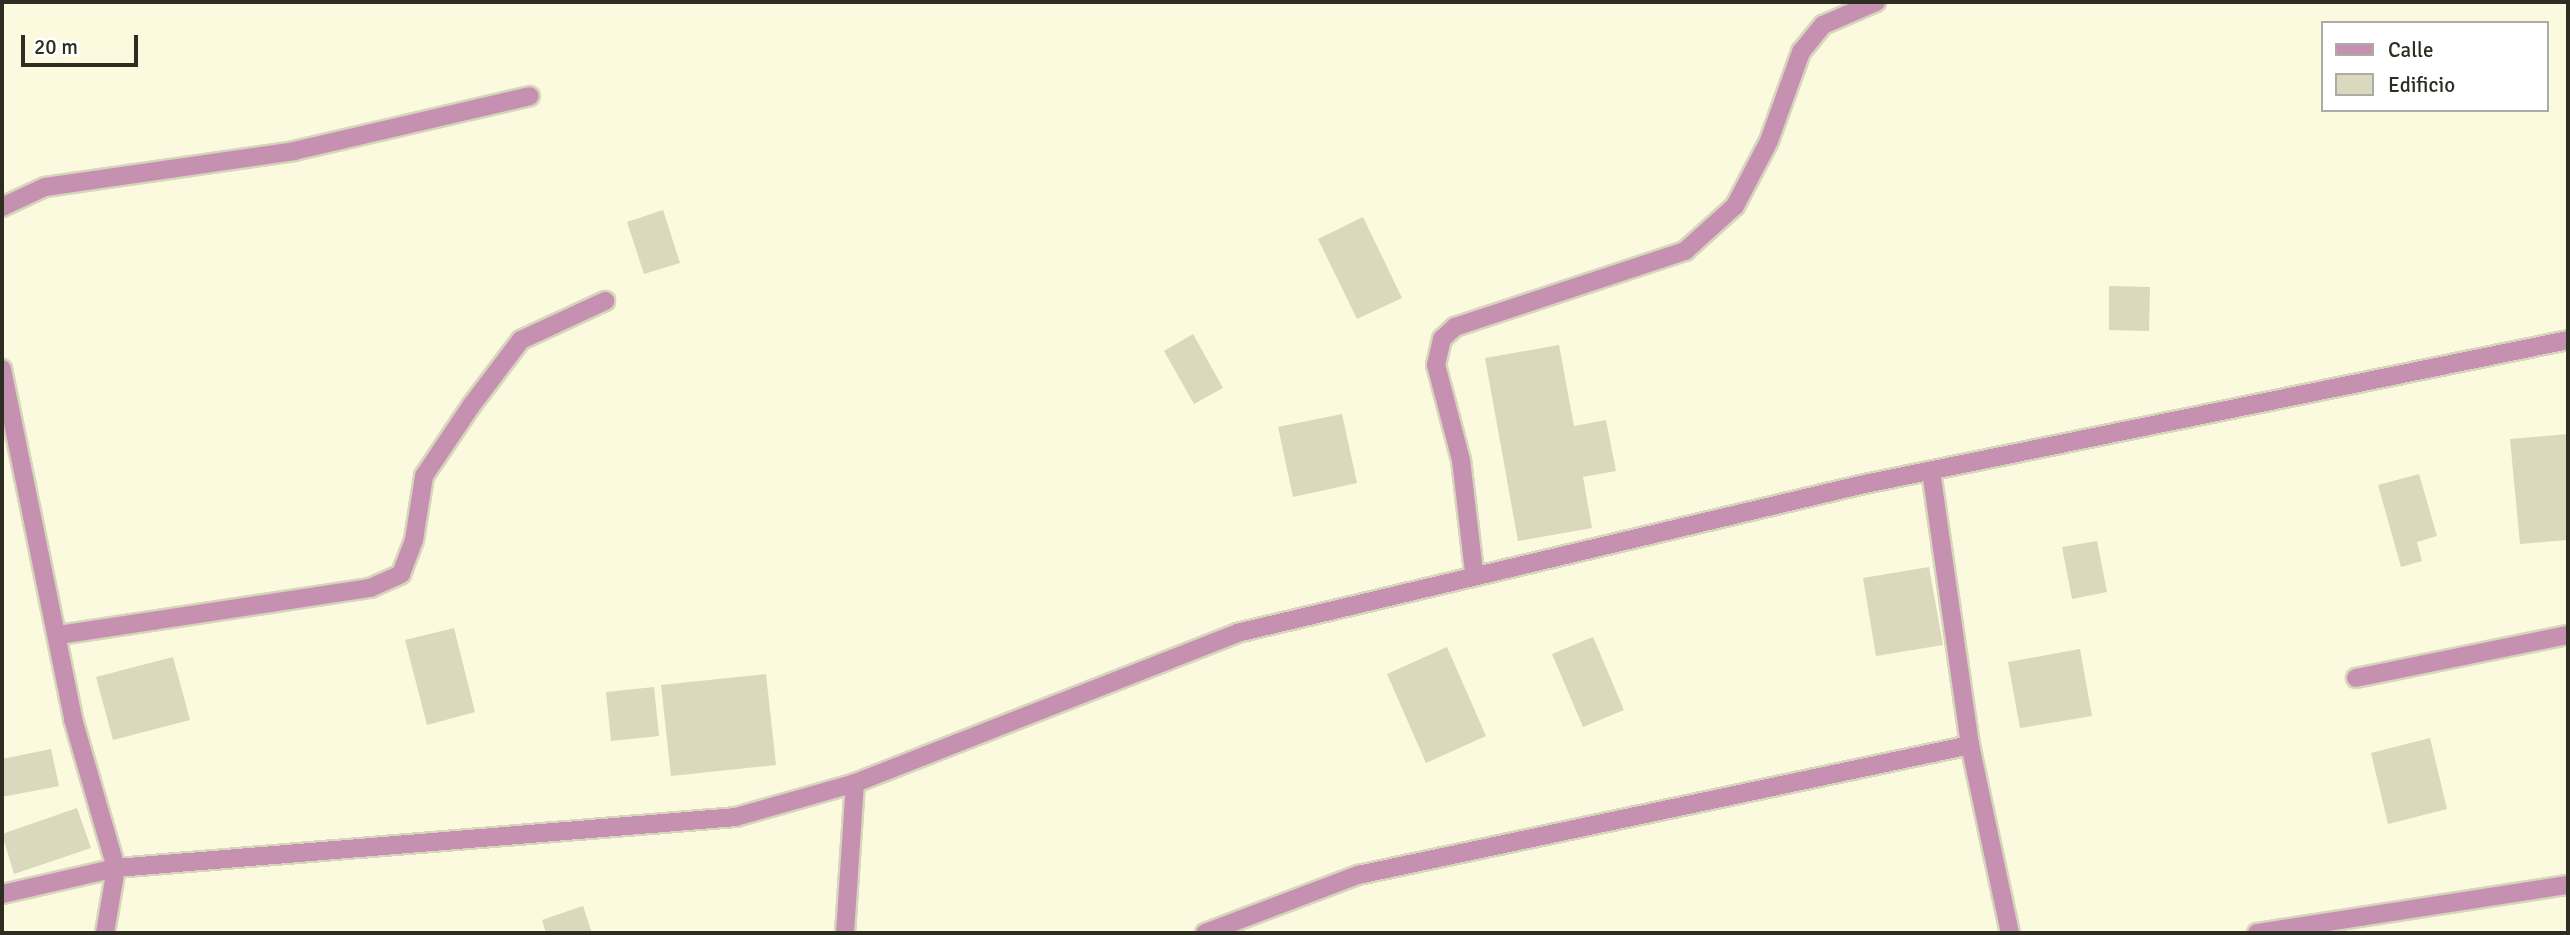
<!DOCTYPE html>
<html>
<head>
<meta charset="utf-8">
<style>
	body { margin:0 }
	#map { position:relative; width:2570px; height:935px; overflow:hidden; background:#fcfade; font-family:Signika,sans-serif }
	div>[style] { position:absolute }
	.building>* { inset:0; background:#dad8bd }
	.roads { filter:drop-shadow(2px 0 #d7d5bc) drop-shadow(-2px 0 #d7d5bc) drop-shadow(0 2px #d7d5bc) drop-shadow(0 -2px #d7d5bc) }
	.service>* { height:18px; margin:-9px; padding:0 9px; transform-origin:9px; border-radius:9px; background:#c691b1 }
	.minor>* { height:18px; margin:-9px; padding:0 9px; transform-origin:9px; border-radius:9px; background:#c691b1 }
	.tertiary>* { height:18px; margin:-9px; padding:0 9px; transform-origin:9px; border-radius:9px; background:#c691b1 }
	span { translate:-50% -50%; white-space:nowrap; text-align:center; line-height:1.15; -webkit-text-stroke:5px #fff; paint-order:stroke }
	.frame { position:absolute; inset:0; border:4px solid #2d2d22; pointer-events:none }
	.legend { position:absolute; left:2321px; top:21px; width:228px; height:91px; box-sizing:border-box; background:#fff; border:2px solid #ababa7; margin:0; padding:9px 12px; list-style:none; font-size:21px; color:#2d2d22 }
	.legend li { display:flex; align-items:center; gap:14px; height:35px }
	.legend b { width:35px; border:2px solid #ababa7 }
	.scale { position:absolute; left:21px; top:35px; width:117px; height:32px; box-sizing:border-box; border:4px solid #2d2d22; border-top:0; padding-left:9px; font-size:21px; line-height:24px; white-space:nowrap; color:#2d2d22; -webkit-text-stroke:5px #fff; paint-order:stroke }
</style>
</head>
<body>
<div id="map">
	<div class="building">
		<i style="clip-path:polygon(663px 210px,680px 263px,644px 274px,627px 222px)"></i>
		<i style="clip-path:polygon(1363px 217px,1402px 298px,1357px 319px,1318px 239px)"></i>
		<i style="clip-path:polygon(2109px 286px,2150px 287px,2149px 331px,2109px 330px)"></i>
		<i style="clip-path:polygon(1193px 334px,1223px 388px,1194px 404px,1164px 351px)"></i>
		<i style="clip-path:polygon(1559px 345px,1574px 426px,1606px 420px,1616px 471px,1583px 477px,1592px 528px,1518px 541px,1485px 358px)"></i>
		<i style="clip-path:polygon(1342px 414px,1357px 483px,1293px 497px,1278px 427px)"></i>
		<i style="clip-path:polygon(2568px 434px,2568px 540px,2520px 544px,2510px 439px)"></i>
		<i style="clip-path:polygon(2419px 474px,2437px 536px,2417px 542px,2422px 561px,2401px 567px,2378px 485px)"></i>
		<i style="clip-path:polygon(2097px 541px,2107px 592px,2072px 599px,2062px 547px)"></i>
		<i style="clip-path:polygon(1929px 567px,1943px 645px,1876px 656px,1863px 578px)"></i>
		<i style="clip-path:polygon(454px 628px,475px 712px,427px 725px,405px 640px)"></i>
		<i style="clip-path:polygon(1593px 637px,1624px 710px,1583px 727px,1552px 654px)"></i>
		<i style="clip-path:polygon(1447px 647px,1486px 736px,1426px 763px,1387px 674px)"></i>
		<i style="clip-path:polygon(2080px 649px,2092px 716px,2020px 728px,2008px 662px)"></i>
		<i style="clip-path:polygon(173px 657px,190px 720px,113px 740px,96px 677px)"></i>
		<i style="clip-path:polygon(766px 674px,776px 765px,671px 776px,661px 685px)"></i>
		<i style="clip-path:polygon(654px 687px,659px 736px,611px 741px,606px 692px)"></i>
		<i style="clip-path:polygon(2430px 738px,2447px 809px,2388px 824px,2371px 753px)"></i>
		<i style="clip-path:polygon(51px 749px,59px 786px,2px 797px,2px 759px)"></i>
		<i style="clip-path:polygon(77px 808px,91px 848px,14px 874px,2px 834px)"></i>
		<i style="clip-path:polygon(583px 906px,592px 933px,546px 933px,542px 920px)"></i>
	</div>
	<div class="roads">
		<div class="service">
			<i style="left:2356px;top:678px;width:216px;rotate:-11.5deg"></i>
		</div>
		<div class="minor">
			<i style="left:2px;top:207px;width:47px;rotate:-24.9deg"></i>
			<i style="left:45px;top:187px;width:252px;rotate:-8.2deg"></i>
			<i style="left:294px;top:151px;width:242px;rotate:-13.1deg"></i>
			<i style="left:2px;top:369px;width:357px;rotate:78.5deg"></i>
			<i style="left:73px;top:719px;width:155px;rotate:73.9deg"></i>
			<i style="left:116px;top:868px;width:66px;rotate:99.6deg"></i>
			<i style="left:1474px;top:572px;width:113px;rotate:-96.6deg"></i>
			<i style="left:1461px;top:460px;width:98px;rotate:-104.7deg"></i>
			<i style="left:1436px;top:365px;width:27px;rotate:-77deg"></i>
			<i style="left:1442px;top:339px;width:18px;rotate:-43deg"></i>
			<i style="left:1455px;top:327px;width:242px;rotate:-18.3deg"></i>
			<i style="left:1685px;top:251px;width:67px;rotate:-42deg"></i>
			<i style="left:1735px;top:206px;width:73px;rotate:-62.4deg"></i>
			<i style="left:1769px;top:141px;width:95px;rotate:-70.2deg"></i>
			<i style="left:1801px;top:52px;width:35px;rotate:-51deg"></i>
			<i style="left:1823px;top:25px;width:58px;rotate:-23.5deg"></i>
			<i style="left:59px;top:635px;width:315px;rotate:-8.6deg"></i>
			<i style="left:370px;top:588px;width:34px;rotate:-24deg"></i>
			<i style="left:401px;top:574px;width:36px;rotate:-69deg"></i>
			<i style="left:414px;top:540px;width:65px;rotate:-81.1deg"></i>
			<i style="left:424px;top:476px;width:84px;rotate:-56.1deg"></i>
			<i style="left:471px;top:406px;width:83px;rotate:-52.9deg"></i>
			<i style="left:521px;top:340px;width:93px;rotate:-24.9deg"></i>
			<i style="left:1970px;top:745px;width:192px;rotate:78deg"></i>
			<i style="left:845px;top:933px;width:150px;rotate:-86.2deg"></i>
			<i style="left:1205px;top:933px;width:164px;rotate:-20.8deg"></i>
			<i style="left:1358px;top:875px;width:626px;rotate:-11.99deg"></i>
			<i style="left:1970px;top:745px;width:277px;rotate:-98.1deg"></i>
			<i style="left:2257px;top:933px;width:315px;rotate:-8.8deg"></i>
		</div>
		<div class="tertiary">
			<i style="left:2px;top:894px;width:117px;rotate:-12.8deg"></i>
			<i style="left:116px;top:868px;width:622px;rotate:-4.7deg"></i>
			<i style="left:736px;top:817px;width:124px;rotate:-15.9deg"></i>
			<i style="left:855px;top:783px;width:410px;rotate:-21.4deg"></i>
			<i style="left:1237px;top:633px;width:640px;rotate:-13.36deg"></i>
			<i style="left:1860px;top:485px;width:723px;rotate:-11.57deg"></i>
		</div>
	</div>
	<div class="frame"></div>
	<ul class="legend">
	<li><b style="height:9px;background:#c691b1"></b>Calle</li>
	<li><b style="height:19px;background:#dad8bd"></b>Edificio</li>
	</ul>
	<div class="scale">20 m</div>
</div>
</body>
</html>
